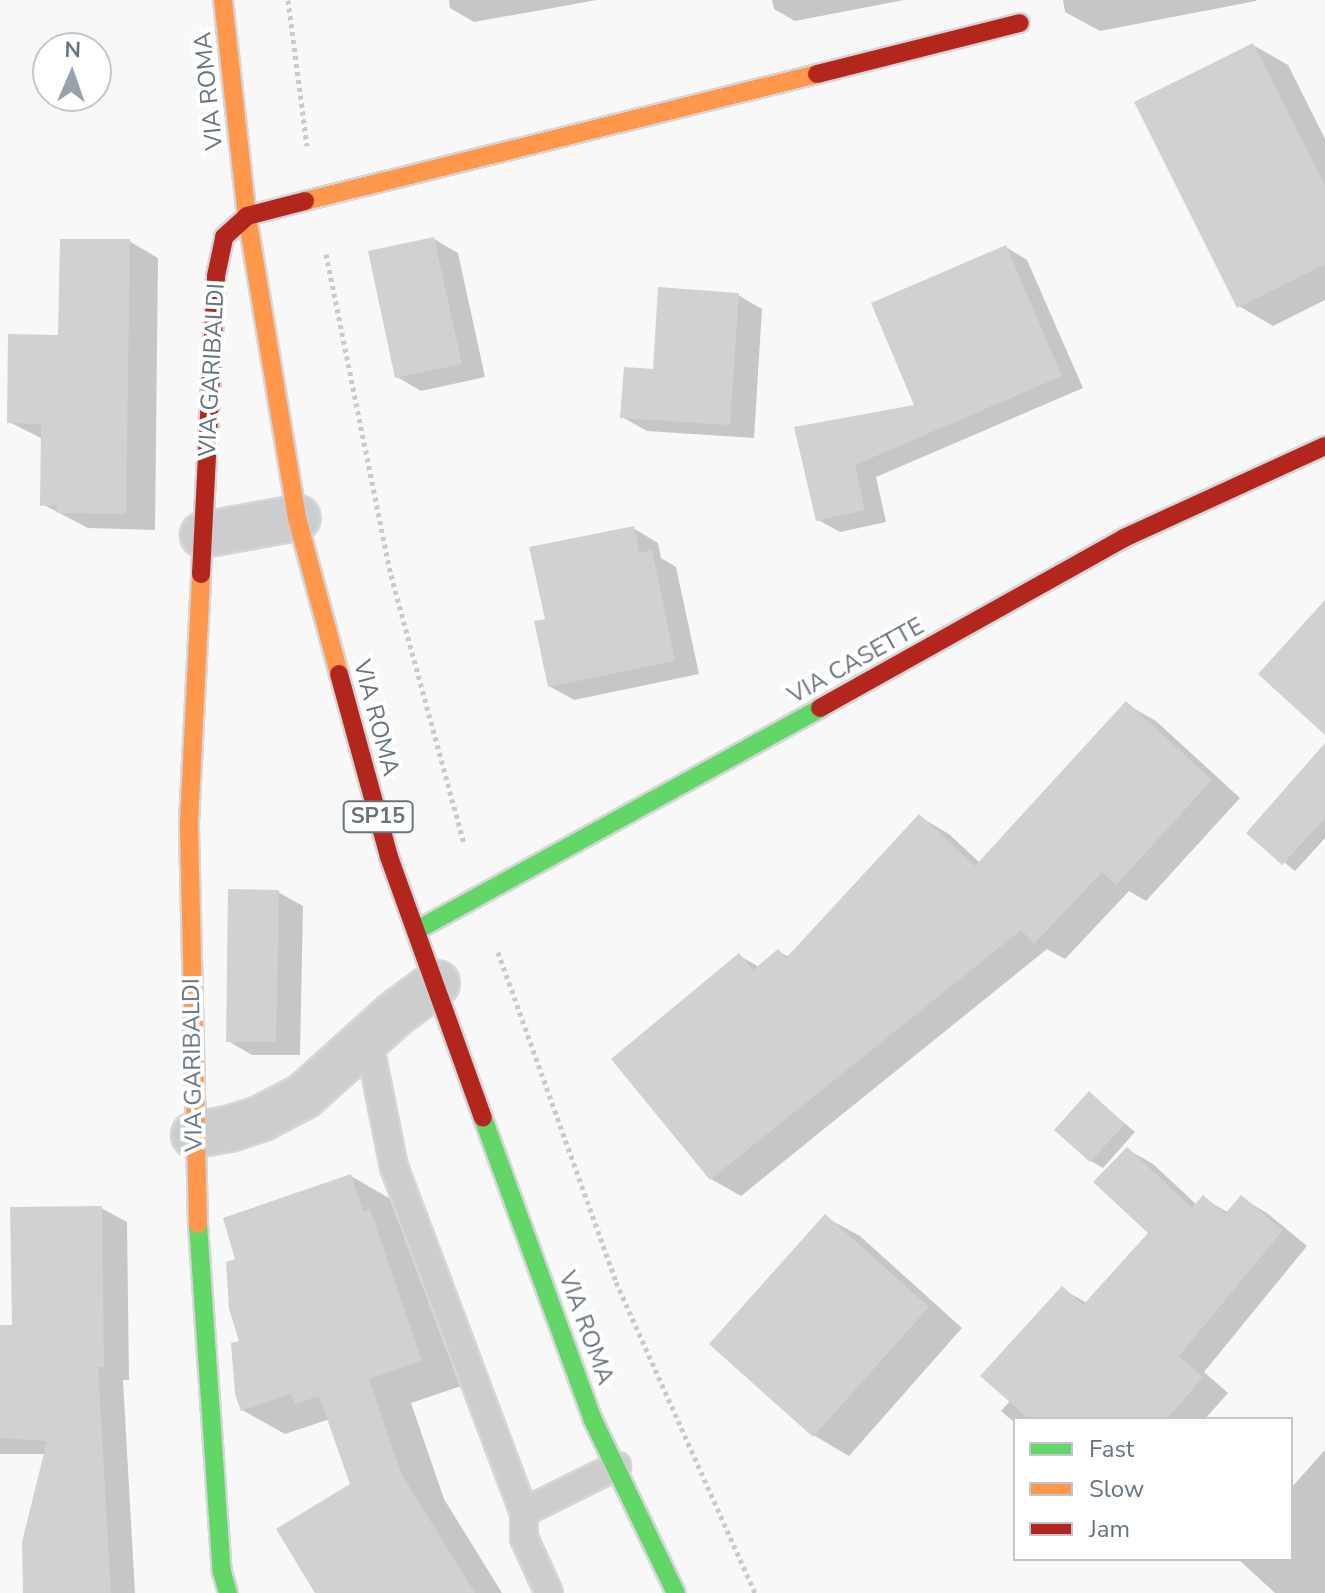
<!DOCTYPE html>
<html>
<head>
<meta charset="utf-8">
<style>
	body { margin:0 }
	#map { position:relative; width:1325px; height:1593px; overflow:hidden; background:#f8f8f8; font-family:"Nunito Sans",sans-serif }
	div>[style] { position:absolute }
	.shadow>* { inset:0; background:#0003 }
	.building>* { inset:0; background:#cfd1d2 }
	.path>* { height:5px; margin-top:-2.5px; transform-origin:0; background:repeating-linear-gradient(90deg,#c9cacb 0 4px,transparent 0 8px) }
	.roads { filter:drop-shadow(2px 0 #d5d6d7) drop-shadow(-2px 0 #d5d6d7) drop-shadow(0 2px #d5d6d7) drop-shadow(0 -2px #d5d6d7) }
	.lane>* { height:26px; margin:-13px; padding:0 13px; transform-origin:13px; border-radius:13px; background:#cbcdce }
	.street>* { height:44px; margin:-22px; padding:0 22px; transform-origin:22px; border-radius:22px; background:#cbcdce }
	.fast>* { height:18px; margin:-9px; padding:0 9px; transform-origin:9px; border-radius:9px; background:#63d668 }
	.slow>* { height:18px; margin:-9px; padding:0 9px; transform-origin:9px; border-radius:9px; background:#ff974d }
	.jam>* { height:18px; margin:-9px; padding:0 9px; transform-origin:9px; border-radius:9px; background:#b3261e }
	span { translate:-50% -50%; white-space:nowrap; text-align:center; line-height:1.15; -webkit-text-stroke:8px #fff; paint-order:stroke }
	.shield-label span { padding:2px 6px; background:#fff; border:2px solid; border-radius:6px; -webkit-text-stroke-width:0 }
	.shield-label { font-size:22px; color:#657481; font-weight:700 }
	.street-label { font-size:24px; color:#657481 }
	.legend { position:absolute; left:1013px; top:1417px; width:280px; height:144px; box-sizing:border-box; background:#fff; border:2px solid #c1c7cd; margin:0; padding:10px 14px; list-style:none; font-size:24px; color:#657481 }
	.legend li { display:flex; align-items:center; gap:16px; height:40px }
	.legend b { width:40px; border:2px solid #c1c7cd }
	.north { position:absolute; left:32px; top:32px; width:80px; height:80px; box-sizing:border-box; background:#fff; border:2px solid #c1c7cd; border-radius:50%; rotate:2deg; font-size:22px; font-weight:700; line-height:32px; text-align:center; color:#657481 }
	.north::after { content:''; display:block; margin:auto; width:28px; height:36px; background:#98a2ab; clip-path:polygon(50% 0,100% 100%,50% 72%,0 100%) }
</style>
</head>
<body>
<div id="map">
	<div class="shadow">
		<i style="clip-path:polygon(449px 0,597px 0,474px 22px,450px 8px)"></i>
		<i style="clip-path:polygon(772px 0,904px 0,795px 21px,774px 9px)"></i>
		<i style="clip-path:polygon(1063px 0,1256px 0,1256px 1px,1100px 31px,1065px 12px)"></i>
		<i style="clip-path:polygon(1253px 45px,1288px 65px,1325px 139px,1325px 300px,1273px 326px,1239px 306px)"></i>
		<i style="clip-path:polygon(434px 239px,458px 253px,485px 377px,421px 391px,397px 377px)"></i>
		<i style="clip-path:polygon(129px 241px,158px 258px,155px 530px,88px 528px,42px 504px,43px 439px,9px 422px,60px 337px)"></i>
		<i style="clip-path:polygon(1006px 247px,1027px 260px,1083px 388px,876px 477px,886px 522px,840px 532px,818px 520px,797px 428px,917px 406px)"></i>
		<i style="clip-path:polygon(738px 295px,762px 309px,754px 438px,647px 431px,622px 417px,654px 371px)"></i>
		<i style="clip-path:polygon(633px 528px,658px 543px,661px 558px,676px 567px,699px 674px,574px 700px,549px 686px)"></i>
		<i style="clip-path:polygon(1126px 704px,1156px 721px,1240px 798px,1146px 901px,1129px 891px,1065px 959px,1047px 949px,741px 1196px,711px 1179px,740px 956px,759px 967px,779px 952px,789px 957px,920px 817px,949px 834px,980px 863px)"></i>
		<i style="clip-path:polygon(1325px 771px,1325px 838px,1295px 871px,1248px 833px)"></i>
		<i style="clip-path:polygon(278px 892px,303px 906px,300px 1055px,252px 1055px,228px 1041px)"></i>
		<i style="clip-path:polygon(1090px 1094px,1135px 1132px,1103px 1168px,1091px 1161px)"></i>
		<i style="clip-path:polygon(1127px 1149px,1153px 1164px,1197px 1205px,1203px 1198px,1229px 1213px,1241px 1198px,1267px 1213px,1307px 1246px,1204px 1372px,1228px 1393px,1205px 1419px,1015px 1419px,1015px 1423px,1001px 1411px,1011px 1400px,1062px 1289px,1087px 1303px,1150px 1233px)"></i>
		<i style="clip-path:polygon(351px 1176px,394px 1201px,403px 1230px,413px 1236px,464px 1385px,411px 1403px,444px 1499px,502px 1593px,318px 1593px,352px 1485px,330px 1422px,327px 1420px,285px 1434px,242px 1410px,237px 1261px)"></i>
		<i style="clip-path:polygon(101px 1208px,127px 1222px,129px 1380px,123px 1380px,135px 1593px,25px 1593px,46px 1454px,0 1454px,0 1327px,14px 1327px)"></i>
		<i style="clip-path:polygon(825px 1217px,860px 1236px,962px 1328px,849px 1456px,815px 1436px,712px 1344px)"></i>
		<i style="clip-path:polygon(1325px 1450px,1325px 1593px,1275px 1593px,1238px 1559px,1291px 1559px,1291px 1488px)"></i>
	</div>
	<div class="building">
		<i style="clip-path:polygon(1253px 43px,1325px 185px,1325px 264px,1237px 308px,1134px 102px)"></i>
		<i style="clip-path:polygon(434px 237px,462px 364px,395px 378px,368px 251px)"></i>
		<i style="clip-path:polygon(60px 239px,130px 239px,126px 514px,57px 513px,57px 505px,40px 506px,41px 424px,7px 423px,8px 334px,58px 335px)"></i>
		<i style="clip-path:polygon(1006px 245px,1062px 376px,855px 465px,865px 510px,816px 521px,794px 427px,914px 405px,871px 303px)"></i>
		<i style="clip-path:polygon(658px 287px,739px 293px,730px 425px,620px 418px,624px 367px,653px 369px)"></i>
		<i style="clip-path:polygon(634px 526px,639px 553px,652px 550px,675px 661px,548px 687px,534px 621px,545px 619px,529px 547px)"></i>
		<i style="clip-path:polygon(1325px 600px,1325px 735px,1258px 674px)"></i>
		<i style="clip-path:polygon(1126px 701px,1212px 780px,1116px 885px,1102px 872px,1034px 944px,1021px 930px,710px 1180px,611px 1059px,739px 953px,753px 970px,778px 949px,786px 958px,919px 814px,975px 866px)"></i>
		<i style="clip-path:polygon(1325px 743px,1325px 818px,1282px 865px,1246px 833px)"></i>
		<i style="clip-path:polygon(228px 889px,279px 890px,276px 1042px,226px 1042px)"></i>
		<i style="clip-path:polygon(1089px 1091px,1125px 1124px,1090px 1162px,1054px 1130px)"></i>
		<i style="clip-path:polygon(1127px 1147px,1192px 1208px,1203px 1195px,1225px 1214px,1241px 1195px,1283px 1230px,1179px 1356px,1203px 1377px,1167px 1419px,1029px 1419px,980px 1376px,1062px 1286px,1083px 1305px,1148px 1233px,1093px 1182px)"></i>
		<i style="clip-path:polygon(351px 1174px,363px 1211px,370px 1209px,422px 1361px,369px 1379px,401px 1473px,475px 1593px,315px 1593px,276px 1529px,350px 1484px,319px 1396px,295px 1404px,291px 1394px,241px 1411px,235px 1394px,231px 1343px,239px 1341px,229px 1309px,226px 1262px,235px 1259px,223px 1218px)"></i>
		<i style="clip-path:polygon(102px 1206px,104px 1367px,98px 1367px,111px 1593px,23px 1593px,22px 1542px,47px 1441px,0 1438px,0 1325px,12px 1325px,10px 1207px)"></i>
		<i style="clip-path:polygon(825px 1214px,929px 1307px,813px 1437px,709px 1344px)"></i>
	</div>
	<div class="path">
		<i style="left:288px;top:0;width:147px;rotate:82.6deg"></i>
		<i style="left:326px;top:254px;width:328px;rotate:78.6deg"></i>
		<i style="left:391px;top:575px;width:279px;rotate:74.8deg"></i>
		<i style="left:498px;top:952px;width:350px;rotate:70.3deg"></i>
		<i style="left:616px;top:1282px;width:341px;rotate:65.9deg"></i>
	</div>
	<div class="roads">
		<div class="lane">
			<i style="left:368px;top:1037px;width:133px;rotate:78.7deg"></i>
			<i style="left:394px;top:1167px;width:369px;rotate:69.4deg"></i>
			<i style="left:549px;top:1593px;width:60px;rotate:-114.4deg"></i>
			<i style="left:524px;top:1538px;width:26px;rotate:-90deg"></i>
			<i style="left:524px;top:1512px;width:104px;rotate:-26.3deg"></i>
		</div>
		<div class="street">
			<i style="left:203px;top:535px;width:96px;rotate:-10.3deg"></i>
			<i style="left:194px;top:1135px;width:36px;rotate:-10deg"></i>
			<i style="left:229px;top:1129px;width:35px;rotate:-18deg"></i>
			<i style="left:262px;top:1118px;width:47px;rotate:-27.6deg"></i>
			<i style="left:304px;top:1096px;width:122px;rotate:-42deg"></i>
			<i style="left:395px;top:1014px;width:52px;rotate:-36.4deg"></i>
		</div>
		<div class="fast">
			<i style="left:417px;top:930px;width:460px;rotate:-28.8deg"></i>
			<i style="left:483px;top:1118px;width:319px;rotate:70deg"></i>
			<i style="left:592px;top:1418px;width:194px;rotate:64.4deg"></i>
			<i style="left:198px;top:1224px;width:349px;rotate:86.1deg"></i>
			<i style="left:222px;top:1572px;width:22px;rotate:74deg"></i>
		</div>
		<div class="slow">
			<i style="left:223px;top:0;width:217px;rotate:83.7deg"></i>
			<i style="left:247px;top:216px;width:306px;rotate:80.6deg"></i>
			<i style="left:297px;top:518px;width:162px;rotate:74.9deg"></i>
			<i style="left:305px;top:201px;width:528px;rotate:-13.93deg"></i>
			<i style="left:198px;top:1224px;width:401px;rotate:-91.3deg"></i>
			<i style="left:189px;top:823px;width:249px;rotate:-87.2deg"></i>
		</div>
		<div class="jam">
			<i style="left:817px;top:74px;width:209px;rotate:-14.1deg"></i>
			<i style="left:201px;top:574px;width:298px;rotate:-87.1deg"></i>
			<i style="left:216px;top:276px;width:40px;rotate:-78deg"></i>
			<i style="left:224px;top:237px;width:31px;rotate:-42deg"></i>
			<i style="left:247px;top:216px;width:60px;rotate:-14.5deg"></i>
			<i style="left:339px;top:674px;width:190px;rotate:74.7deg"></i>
			<i style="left:389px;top:857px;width:277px;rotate:70.2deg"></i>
			<i style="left:820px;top:708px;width:348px;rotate:-29.2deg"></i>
			<i style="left:1124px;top:538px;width:221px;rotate:-24.6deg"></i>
		</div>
	</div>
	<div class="shield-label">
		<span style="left:378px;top:817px">SP15</span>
	</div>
	<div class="street-label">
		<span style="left:209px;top:91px;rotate:-96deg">VIA ROMA</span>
		<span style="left:212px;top:370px;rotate:-87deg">VIA GARIBALDI</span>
		<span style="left:856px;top:661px;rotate:-29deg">VIA CASETTE</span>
		<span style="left:376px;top:718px;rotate:75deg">VIA ROMA</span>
		<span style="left:193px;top:1065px;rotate:-91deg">VIA GARIBALDI</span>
		<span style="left:586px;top:1328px;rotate:70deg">VIA ROMA</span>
	</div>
	<ul class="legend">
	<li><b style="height:10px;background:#63d668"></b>Fast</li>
	<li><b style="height:10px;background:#ff974d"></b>Slow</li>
	<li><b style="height:10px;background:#b3261e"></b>Jam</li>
	</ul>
	<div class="north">N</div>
</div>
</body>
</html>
